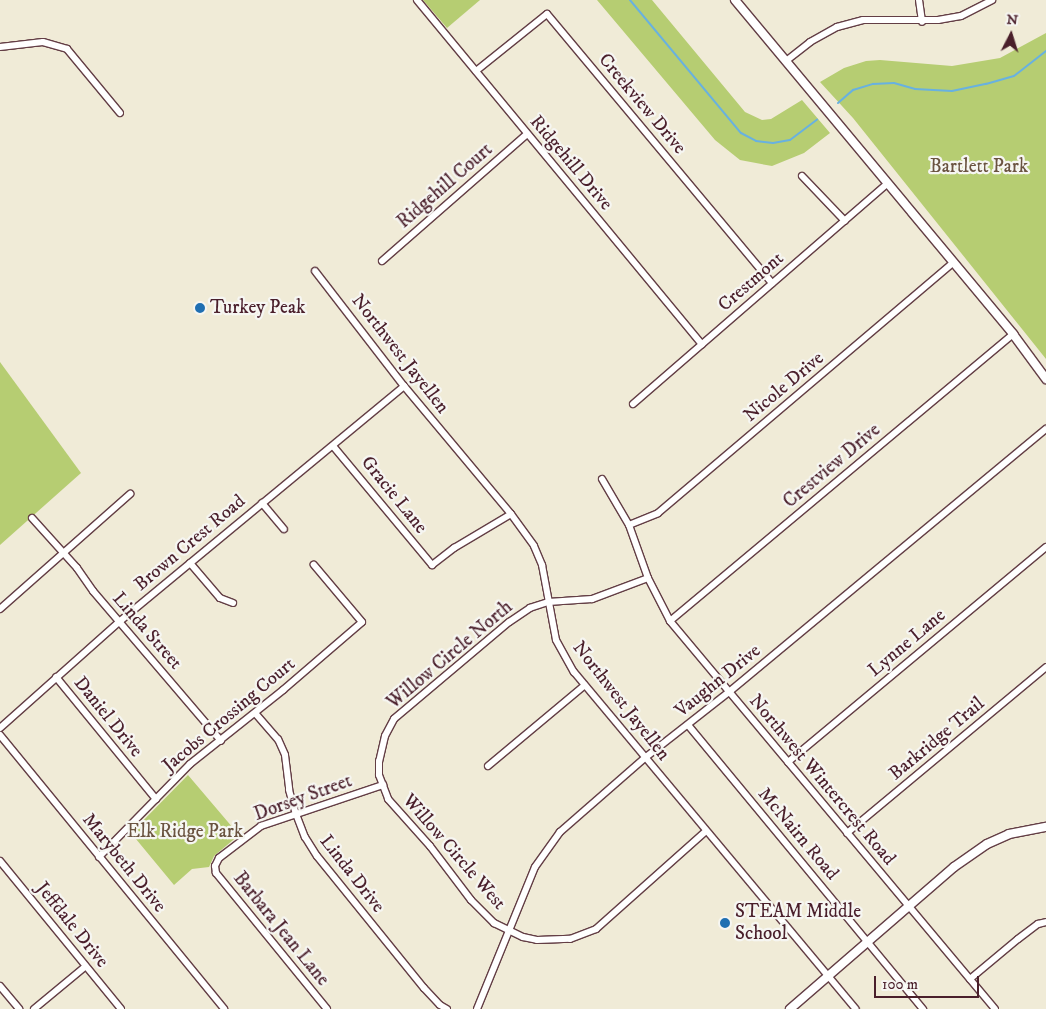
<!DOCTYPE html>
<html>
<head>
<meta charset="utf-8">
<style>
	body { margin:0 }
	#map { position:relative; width:1046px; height:1009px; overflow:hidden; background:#f0ebd7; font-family:"IM FELL DW Pica",serif }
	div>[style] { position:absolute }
	.green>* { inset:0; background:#b6cd72 }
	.stream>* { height:2px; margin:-1px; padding:0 1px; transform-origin:1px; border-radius:1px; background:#68b1e0 }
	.roads { filter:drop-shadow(1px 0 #633e45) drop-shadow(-1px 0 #633e45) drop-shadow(0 1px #633e45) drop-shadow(0 -1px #633e45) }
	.minor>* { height:6px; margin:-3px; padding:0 3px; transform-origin:3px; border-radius:3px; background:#fff }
	.tertiary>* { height:8px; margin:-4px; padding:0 4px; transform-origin:4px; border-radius:4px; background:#fff }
	.dots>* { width:14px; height:14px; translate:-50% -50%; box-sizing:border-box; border:2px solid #f6f6f2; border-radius:50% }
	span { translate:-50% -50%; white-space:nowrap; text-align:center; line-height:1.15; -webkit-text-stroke:4.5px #f6f6f2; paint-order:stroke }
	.street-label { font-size:19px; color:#4a1f2b }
	.park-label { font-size:19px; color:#6a5340 }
	.poi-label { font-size:19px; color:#4a1f2b }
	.left { translate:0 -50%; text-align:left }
	.north { position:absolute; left:986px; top:10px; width:50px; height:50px; -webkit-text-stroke:4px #f6f6f2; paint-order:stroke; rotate:5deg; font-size:14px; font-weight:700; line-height:20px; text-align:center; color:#4a1f2b }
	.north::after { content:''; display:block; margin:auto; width:18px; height:22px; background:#4a1f2b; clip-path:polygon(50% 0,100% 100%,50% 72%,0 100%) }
	.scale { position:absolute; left:874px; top:976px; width:105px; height:22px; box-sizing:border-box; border:2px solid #4a1f2b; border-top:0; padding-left:6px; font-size:15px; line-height:18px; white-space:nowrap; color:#4a1f2b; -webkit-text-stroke:4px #f6f6f2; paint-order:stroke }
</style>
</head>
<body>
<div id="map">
	<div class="green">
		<i style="clip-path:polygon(423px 0,480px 0,447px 28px)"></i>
		<i style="clip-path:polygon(597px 0,652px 0,745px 112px,762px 120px,771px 119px,802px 100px,830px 133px,804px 153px,772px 166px,740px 160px,715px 140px)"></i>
		<i style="clip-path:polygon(1046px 33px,1046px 359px,853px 118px,820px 82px,844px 68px,866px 61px,880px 60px,952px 66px,1000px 58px)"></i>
		<i style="clip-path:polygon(0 362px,81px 473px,0 545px)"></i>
		<i style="clip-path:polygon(188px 775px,239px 835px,214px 856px,209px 867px,192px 869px,174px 885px,131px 833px)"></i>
	</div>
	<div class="stream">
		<i style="left:630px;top:0;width:173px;rotate:50.2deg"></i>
		<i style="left:741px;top:133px;width:17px;rotate:28deg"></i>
		<i style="left:756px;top:141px;width:17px;rotate:7deg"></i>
		<i style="left:773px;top:143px;width:17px;rotate:-10deg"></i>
		<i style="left:790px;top:140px;width:34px;rotate:-37deg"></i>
		<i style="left:838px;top:103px;width:20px;rotate:-41deg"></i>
		<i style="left:853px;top:90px;width:21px;rotate:-17deg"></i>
		<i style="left:873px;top:84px;width:21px;rotate:-3deg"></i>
		<i style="left:894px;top:83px;width:22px;rotate:16deg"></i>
		<i style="left:915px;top:89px;width:37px;rotate:3deg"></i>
		<i style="left:952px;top:91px;width:35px;rotate:-12deg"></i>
		<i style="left:986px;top:84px;width:29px;rotate:-16deg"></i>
		<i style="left:1014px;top:76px;width:41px;rotate:-38deg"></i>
	</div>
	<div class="roads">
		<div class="minor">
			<i style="left:417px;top:0;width:447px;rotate:50.4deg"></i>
			<i style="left:919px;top:0;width:22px;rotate:82deg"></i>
			<i style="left:0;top:47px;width:43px;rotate:-6.6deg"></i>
			<i style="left:43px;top:42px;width:25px;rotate:16deg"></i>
			<i style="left:67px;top:49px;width:83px;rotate:50.4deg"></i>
			<i style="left:786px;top:61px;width:31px;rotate:-38deg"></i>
			<i style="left:810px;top:42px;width:31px;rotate:-29deg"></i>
			<i style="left:837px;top:27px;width:27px;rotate:-15deg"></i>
			<i style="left:863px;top:20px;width:75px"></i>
			<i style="left:938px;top:20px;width:23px;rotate:-10deg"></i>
			<i style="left:961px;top:16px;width:35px;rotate:-27deg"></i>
			<i style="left:476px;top:71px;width:91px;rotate:-38.8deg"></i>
			<i style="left:547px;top:14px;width:351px;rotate:50.1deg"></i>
			<i style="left:802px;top:176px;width:62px;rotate:46.3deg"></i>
			<i style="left:382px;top:261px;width:193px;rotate:-41.2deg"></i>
			<i style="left:315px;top:271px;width:145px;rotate:52.3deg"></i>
			<i style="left:404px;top:386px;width:167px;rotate:50.1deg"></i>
			<i style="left:511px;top:514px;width:39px;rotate:54deg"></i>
			<i style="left:534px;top:546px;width:21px;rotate:67deg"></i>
			<i style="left:542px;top:565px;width:76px;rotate:79.4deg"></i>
			<i style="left:556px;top:640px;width:37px;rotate:61deg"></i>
			<i style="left:574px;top:672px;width:439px;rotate:50.1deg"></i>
			<i style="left:633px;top:404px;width:337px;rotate:-40.9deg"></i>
			<i style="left:333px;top:446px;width:155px;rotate:50.2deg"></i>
			<i style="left:432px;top:565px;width:28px;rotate:-38deg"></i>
			<i style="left:454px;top:548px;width:66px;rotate:-30.8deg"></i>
			<i style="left:602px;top:479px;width:53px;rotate:59.6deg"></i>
			<i style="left:629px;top:525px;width:56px;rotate:70.3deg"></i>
			<i style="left:648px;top:578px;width:48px;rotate:62.9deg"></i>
			<i style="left:670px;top:621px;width:506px;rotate:50.05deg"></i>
			<i style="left:262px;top:503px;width:34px;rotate:50deg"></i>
			<i style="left:32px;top:518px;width:67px;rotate:48deg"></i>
			<i style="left:77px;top:568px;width:28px;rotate:55deg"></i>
			<i style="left:93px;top:591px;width:197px;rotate:49.5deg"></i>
			<i style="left:629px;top:525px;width:31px;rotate:-22deg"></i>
			<i style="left:658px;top:513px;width:388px;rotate:-40.3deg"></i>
			<i style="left:190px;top:563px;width:46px;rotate:49.4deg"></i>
			<i style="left:220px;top:598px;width:14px;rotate:21deg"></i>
			<i style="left:648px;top:578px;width:60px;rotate:159.4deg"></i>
			<i style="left:592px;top:599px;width:44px;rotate:176.1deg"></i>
			<i style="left:548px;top:602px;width:19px;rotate:162deg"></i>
			<i style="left:530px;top:608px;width:25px;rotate:146deg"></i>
			<i style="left:509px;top:622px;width:150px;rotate:139.9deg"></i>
			<i style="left:394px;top:719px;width:19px;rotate:118deg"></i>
			<i style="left:385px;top:736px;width:26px;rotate:103deg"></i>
			<i style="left:379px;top:761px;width:14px;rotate:90deg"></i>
			<i style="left:379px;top:775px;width:26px;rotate:69deg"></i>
			<i style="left:388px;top:799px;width:63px;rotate:48.2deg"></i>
			<i style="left:430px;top:846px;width:68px;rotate:52.8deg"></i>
			<i style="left:471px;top:900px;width:33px;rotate:45deg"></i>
			<i style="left:494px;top:923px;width:32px;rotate:26deg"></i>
			<i style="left:523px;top:937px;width:14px;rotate:12deg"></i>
			<i style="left:537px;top:940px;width:33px;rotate:-2deg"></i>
			<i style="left:570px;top:939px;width:28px;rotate:-21deg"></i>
			<i style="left:596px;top:929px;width:147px;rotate:-41.7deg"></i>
			<i style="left:0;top:609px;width:174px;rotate:-41.5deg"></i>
			<i style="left:670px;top:621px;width:447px;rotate:-39.9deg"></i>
			<i style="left:56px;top:677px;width:158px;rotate:50.7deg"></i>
			<i style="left:255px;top:713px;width:35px;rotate:49deg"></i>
			<i style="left:278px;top:739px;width:17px;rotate:66deg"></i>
			<i style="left:285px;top:755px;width:35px;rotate:83deg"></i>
			<i style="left:289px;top:790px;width:25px;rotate:74deg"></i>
			<i style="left:296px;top:814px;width:25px;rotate:69deg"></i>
			<i style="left:305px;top:837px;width:22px;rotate:58deg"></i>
			<i style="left:317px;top:856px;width:170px;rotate:51deg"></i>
			<i style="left:424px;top:988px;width:23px;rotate:47deg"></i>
			<i style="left:440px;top:1005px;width:8px;rotate:30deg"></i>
			<i style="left:688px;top:725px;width:369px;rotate:50.4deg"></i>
			<i style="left:0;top:728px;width:159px;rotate:-41.7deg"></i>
			<i style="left:119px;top:622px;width:370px;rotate:-39.6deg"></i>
			<i style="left:0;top:735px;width:354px;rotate:50.7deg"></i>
			<i style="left:788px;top:762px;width:336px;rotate:-39.8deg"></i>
			<i style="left:488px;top:766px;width:126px;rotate:-39.9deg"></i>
			<i style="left:847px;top:833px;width:259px;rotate:-39.8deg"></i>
			<i style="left:99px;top:857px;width:130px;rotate:-45.6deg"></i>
			<i style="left:190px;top:764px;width:119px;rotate:-38.5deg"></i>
			<i style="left:283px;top:690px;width:104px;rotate:-40.7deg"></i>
			<i style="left:362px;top:622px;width:75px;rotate:-130.1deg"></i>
			<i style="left:0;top:861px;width:191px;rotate:50.7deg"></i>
			<i style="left:970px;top:979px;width:62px;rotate:-39.8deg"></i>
			<i style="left:1018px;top:939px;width:25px;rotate:-37deg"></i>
			<i style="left:1038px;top:924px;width:8px;rotate:-14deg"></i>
			<i style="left:0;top:986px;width:30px;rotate:50deg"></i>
			<i style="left:34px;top:1009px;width:67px;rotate:-39.6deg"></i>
			<i style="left:327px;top:1009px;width:176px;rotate:-129.2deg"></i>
			<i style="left:216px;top:873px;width:7px;rotate:-98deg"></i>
			<i style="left:215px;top:866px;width:9px;rotate:-63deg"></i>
			<i style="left:219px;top:858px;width:53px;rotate:-37.3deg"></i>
			<i style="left:261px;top:826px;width:129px;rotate:-18.6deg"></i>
			<i style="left:477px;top:1009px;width:153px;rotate:-67.8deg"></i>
			<i style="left:535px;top:867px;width:43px;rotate:-54.5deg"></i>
			<i style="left:560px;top:832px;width:114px;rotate:-41.1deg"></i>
			<i style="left:646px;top:757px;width:105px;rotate:-38.1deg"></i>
			<i style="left:729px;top:692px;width:412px;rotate:-39.7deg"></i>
		</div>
		<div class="tertiary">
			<i style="left:735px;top:0;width:435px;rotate:50.2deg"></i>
			<i style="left:1013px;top:334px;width:56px;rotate:53.7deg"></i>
			<i style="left:790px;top:1009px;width:217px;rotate:-40.9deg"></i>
			<i style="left:954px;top:867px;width:40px;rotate:-34.9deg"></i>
			<i style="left:987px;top:844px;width:24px;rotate:-24deg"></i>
			<i style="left:1009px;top:834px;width:38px;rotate:-11deg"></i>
		</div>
	</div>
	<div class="dots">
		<i style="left:200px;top:308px;background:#1f6fb2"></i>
		<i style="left:725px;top:923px;background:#1f6fb2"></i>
	</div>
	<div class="street-label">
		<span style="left:642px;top:104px;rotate:50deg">Creekview Drive</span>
		<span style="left:571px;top:163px;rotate:50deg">Ridgehill Drive</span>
		<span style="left:445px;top:186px;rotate:-41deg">Ridgehill Court</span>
		<span style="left:751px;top:282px;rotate:-41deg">Crestmont</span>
		<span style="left:400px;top:354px;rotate:52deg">Northwest Jayellen</span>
		<span style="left:784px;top:387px;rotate:-40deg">Nicole Drive</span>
		<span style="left:832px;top:466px;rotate:-40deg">Crestview Drive</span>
		<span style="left:394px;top:495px;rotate:51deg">Gracie Lane</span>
		<span style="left:190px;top:543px;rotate:-40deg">Brown Crest Road</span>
		<span style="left:147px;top:631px;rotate:49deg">Linda Street</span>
		<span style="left:907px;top:643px;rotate:-40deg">Lynne Lane</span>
		<span style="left:450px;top:655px;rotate:-40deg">Willow Circle North</span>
		<span style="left:718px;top:681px;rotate:-39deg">Vaughn Drive</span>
		<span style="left:621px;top:701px;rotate:52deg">Northwest Jayellen</span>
		<span style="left:229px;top:715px;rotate:-40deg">Jacobs Crossing Court</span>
		<span style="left:108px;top:717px;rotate:51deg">Daniel Drive</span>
		<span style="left:937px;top:739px;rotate:-40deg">Barkridge Trail</span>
		<span style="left:822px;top:780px;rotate:50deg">Northwest Wintercrest Road</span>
		<span style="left:303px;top:798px;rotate:-20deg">Dorsey Street</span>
		<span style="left:798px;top:834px;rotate:50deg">McNairn Road</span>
		<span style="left:454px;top:852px;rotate:49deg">Willow Circle West</span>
		<span style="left:124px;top:863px;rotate:51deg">Marybeth Drive</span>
		<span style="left:352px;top:874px;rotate:52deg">Linda Drive</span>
		<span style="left:72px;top:925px;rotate:51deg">Jeffdale Drive</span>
		<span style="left:281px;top:929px;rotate:51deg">Barbara Jean Lane</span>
	</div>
	<div class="park-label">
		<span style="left:979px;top:167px">Bartlett Park</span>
		<span style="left:185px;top:832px">Elk Ridge Park</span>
	</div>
	<div class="poi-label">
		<span class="left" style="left:210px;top:308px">Turkey Peak</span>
		<span class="left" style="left:735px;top:923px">STEAM Middle<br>School</span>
	</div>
	<div class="north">N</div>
	<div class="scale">100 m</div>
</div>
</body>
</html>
